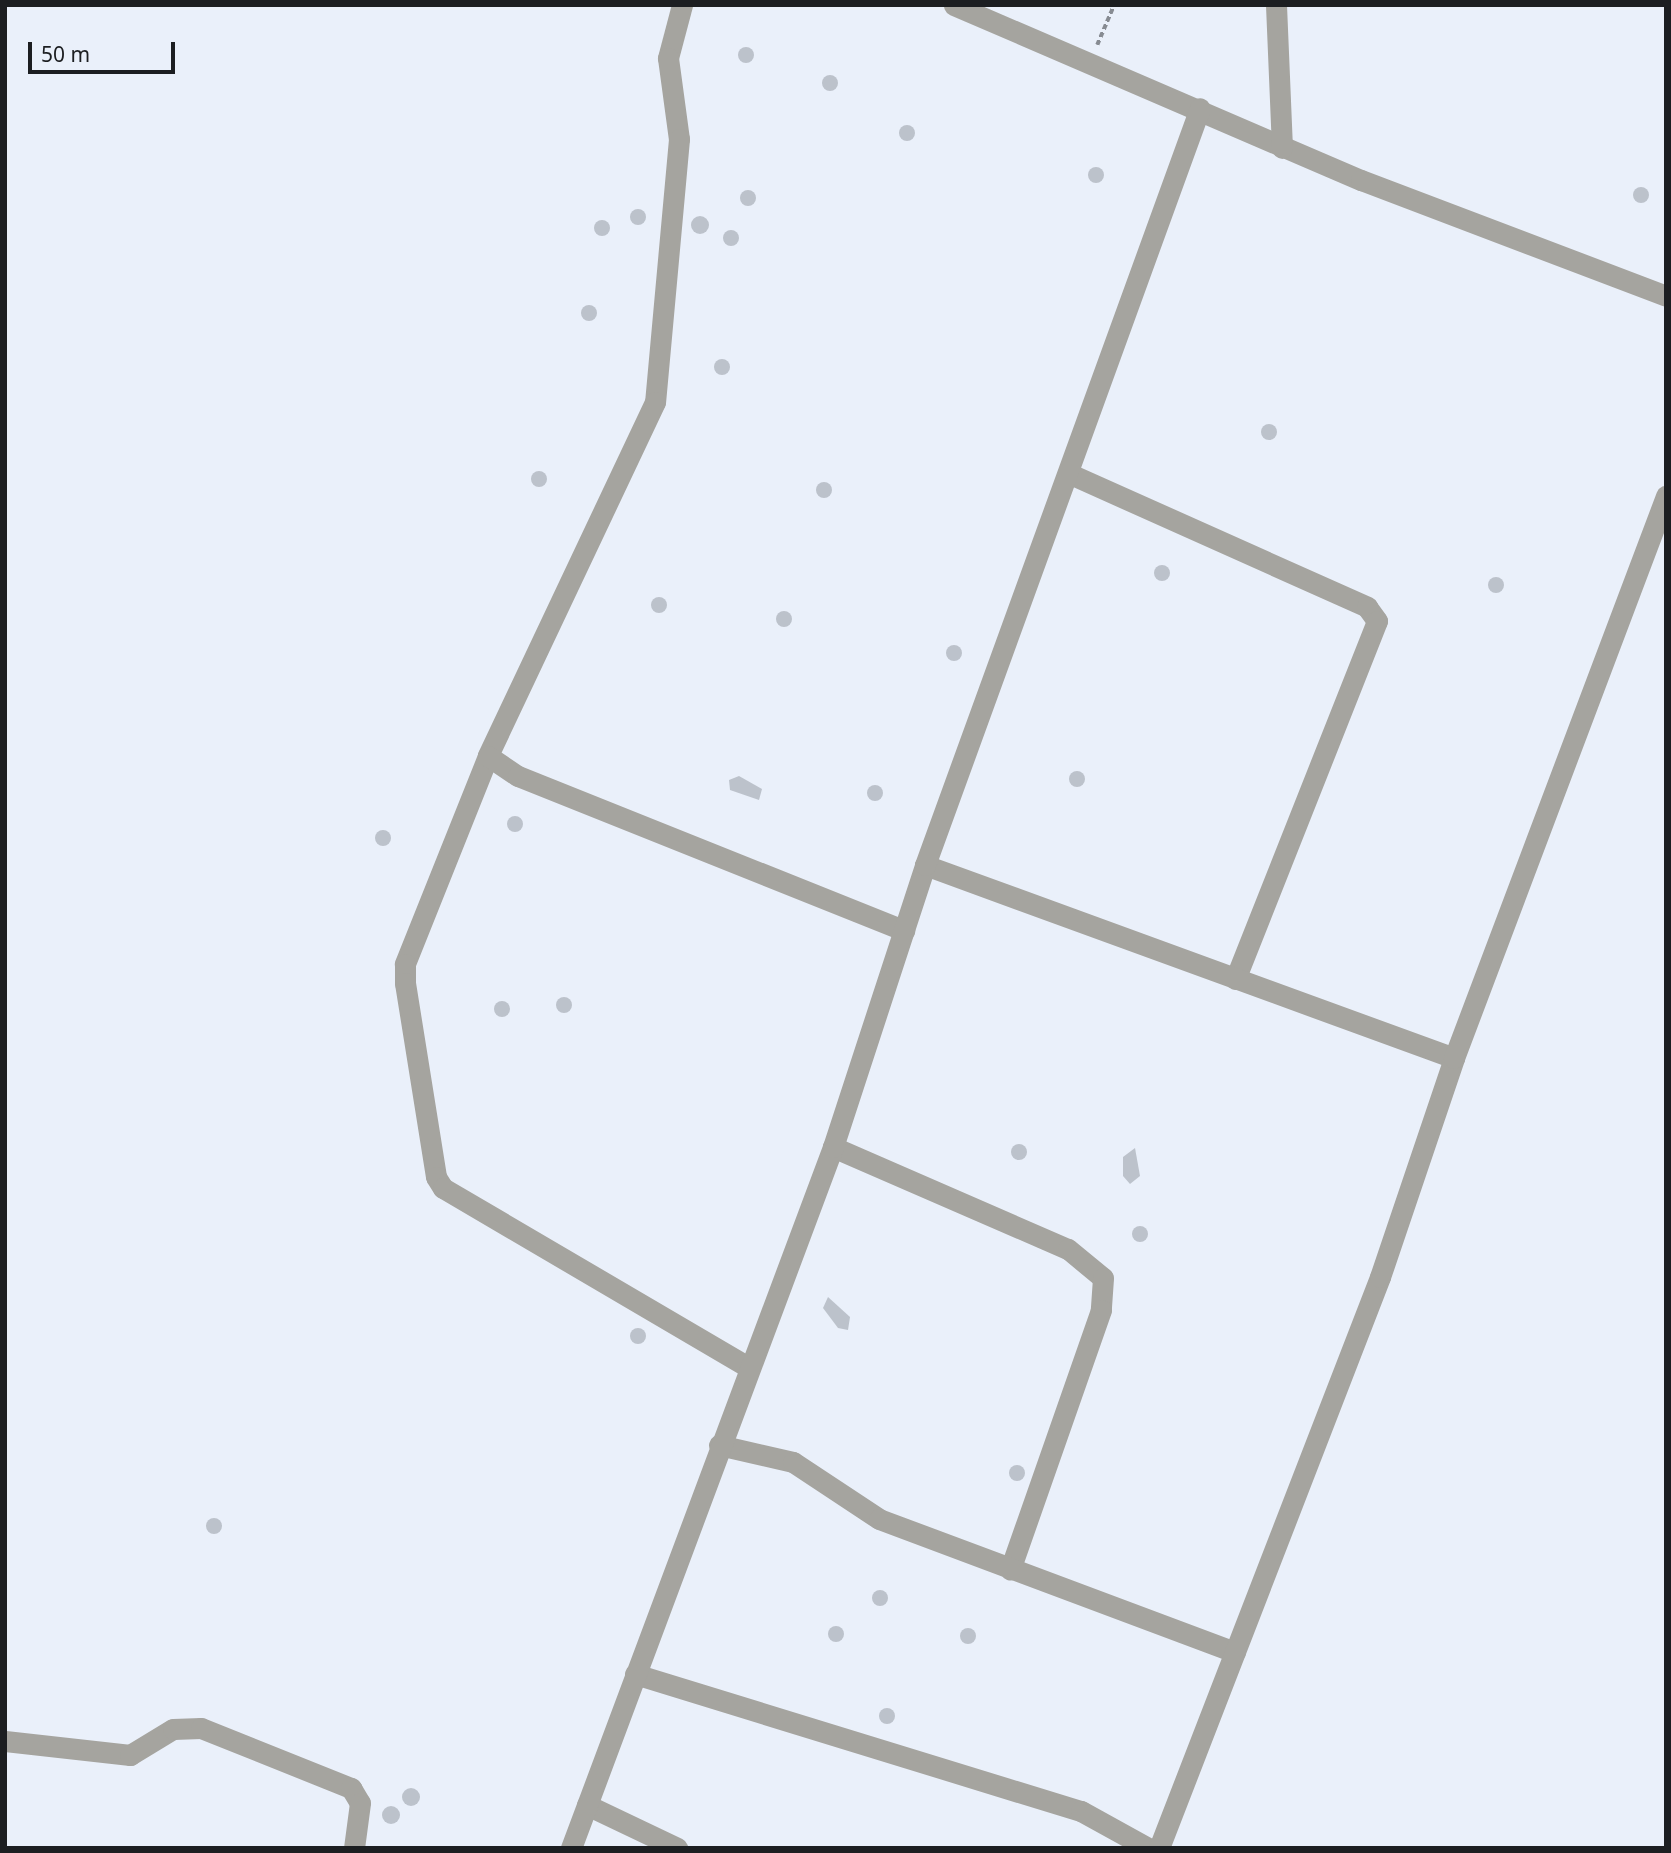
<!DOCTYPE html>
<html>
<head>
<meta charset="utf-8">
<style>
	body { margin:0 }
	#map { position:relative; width:1671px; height:1853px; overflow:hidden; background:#eaf0fa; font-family:"Noto Sans",sans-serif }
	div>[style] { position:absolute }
	.building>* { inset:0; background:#bcc2cb }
	.round { border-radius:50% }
	.path>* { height:3.5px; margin-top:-1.75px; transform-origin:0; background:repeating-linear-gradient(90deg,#878b92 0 5px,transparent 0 8.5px) }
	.street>* { height:21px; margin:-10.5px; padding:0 10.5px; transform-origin:10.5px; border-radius:10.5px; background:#a5a49f }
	span { translate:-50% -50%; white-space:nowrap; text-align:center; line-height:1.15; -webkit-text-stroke:6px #eaf0fa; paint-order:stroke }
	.frame { position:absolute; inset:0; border:7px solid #1c1e21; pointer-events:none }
	.scale { position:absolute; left:28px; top:42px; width:147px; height:32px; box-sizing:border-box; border:4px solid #1c1e21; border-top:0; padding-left:9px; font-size:21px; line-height:24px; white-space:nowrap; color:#1c1e21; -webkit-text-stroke:5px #eaf0fa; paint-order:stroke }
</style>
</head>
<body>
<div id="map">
	<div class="building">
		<i class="round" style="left:738px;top:47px;width:16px;height:16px"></i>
		<i class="round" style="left:822px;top:75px;width:16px;height:16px"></i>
		<i class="round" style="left:899px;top:125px;width:16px;height:16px"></i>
		<i class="round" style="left:1088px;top:167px;width:16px;height:16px"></i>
		<i class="round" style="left:1633px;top:187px;width:16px;height:16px"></i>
		<i class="round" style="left:740px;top:190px;width:16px;height:16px"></i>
		<i class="round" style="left:630px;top:209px;width:16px;height:16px"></i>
		<i class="round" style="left:691px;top:216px;width:18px;height:18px"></i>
		<i class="round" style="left:594px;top:220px;width:16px;height:16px"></i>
		<i class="round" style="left:723px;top:230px;width:16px;height:16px"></i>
		<i class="round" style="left:581px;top:305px;width:16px;height:16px"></i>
		<i class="round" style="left:714px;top:359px;width:16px;height:16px"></i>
		<i class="round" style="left:1261px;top:424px;width:16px;height:16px"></i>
		<i class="round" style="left:531px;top:471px;width:16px;height:16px"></i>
		<i class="round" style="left:816px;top:482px;width:16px;height:16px"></i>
		<i class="round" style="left:1154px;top:565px;width:16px;height:16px"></i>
		<i class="round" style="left:1488px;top:577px;width:16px;height:16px"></i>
		<i class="round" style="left:651px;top:597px;width:16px;height:16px"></i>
		<i class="round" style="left:776px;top:611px;width:16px;height:16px"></i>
		<i class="round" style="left:946px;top:645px;width:16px;height:16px"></i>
		<i class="round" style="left:1069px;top:771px;width:16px;height:16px"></i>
		<i style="clip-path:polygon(739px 776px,762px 789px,759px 800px,730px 790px,729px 780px)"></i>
		<i class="round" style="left:867px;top:785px;width:16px;height:16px"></i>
		<i class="round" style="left:507px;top:816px;width:16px;height:16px"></i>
		<i class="round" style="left:375px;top:830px;width:16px;height:16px"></i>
		<i class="round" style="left:556px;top:997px;width:16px;height:16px"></i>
		<i class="round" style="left:494px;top:1001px;width:16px;height:16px"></i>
		<i class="round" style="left:1011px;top:1144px;width:16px;height:16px"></i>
		<i style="clip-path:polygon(1135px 1148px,1140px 1176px,1130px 1184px,1123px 1176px,1123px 1157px)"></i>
		<i class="round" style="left:1132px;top:1226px;width:16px;height:16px"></i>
		<i style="clip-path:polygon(828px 1297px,850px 1317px,848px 1330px,838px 1328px,823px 1308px)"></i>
		<i class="round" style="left:630px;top:1328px;width:16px;height:16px"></i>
		<i class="round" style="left:1009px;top:1465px;width:16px;height:16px"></i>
		<i class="round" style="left:206px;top:1518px;width:16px;height:16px"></i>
		<i class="round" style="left:872px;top:1590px;width:16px;height:16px"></i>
		<i class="round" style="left:828px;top:1626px;width:16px;height:16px"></i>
		<i class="round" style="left:960px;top:1628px;width:16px;height:16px"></i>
		<i class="round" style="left:879px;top:1708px;width:16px;height:16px"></i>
		<i class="round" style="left:402px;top:1788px;width:18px;height:18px"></i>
		<i class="round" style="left:382px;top:1806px;width:18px;height:18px"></i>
	</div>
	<div class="path">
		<i style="left:1097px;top:45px;width:43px;rotate:-67deg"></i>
	</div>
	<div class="street">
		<i style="left:682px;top:5px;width:55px;rotate:104.8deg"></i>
		<i style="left:668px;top:58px;width:82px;rotate:82.3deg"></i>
		<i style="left:679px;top:139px;width:264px;rotate:95.2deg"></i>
		<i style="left:655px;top:402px;width:391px;rotate:115.3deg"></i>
		<i style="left:488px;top:756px;width:224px;rotate:111.8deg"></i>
		<i style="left:405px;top:964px;width:19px;rotate:90deg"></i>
		<i style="left:405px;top:983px;width:196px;rotate:80.9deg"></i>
		<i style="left:436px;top:1177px;width:13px;rotate:58deg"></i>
		<i style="left:443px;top:1188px;width:351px;rotate:30.4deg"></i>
		<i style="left:954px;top:5px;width:443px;rotate:23.3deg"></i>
		<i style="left:1361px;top:180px;width:326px;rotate:20.8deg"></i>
		<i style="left:1276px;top:5px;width:143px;rotate:87.6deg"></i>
		<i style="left:1068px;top:473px;width:328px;rotate:24.1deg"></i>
		<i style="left:1367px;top:607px;width:17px;rotate:54deg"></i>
		<i style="left:1377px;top:621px;width:385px;rotate:111.6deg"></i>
		<i style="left:488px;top:756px;width:36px;rotate:34deg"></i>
		<i style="left:518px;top:776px;width:416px;rotate:21.8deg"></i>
		<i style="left:925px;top:865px;width:563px;rotate:20.04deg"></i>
		<i style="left:833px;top:1147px;width:256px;rotate:23.5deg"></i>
		<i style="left:1068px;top:1249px;width:45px;rotate:39.6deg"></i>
		<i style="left:1103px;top:1278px;width:32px;rotate:94deg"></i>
		<i style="left:1101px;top:1310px;width:275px;rotate:109.3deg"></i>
		<i style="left:719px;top:1445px;width:76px;rotate:12.9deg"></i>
		<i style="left:793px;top:1462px;width:103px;rotate:33.5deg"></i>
		<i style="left:879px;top:1519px;width:380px;rotate:20.5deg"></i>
		<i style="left:635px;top:1674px;width:467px;rotate:17.1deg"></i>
		<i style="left:1081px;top:1811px;width:77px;rotate:28.9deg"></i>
		<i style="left:5px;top:1741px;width:126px;rotate:6.4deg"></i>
		<i style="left:130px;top:1755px;width:50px;rotate:-31.2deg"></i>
		<i style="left:173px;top:1729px;width:28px;rotate:-2deg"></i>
		<i style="left:201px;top:1728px;width:162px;rotate:21.8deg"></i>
		<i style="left:351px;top:1788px;width:17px;rotate:59deg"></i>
		<i style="left:360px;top:1803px;width:45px;rotate:97.6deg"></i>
		<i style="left:587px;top:1805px;width:100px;rotate:25.5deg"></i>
		<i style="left:571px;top:1848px;width:748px;rotate:-69.51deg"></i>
		<i style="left:833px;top:1147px;width:297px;rotate:-71.9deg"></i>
		<i style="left:925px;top:865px;width:805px;rotate:-70.04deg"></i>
		<i style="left:1159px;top:1848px;width:612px;rotate:-68.84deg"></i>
		<i style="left:1380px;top:1277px;width:231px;rotate:-71.3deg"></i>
		<i style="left:1454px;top:1058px;width:601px;rotate:-69.33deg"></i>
	</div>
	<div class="frame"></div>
	<div class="scale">50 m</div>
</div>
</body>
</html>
